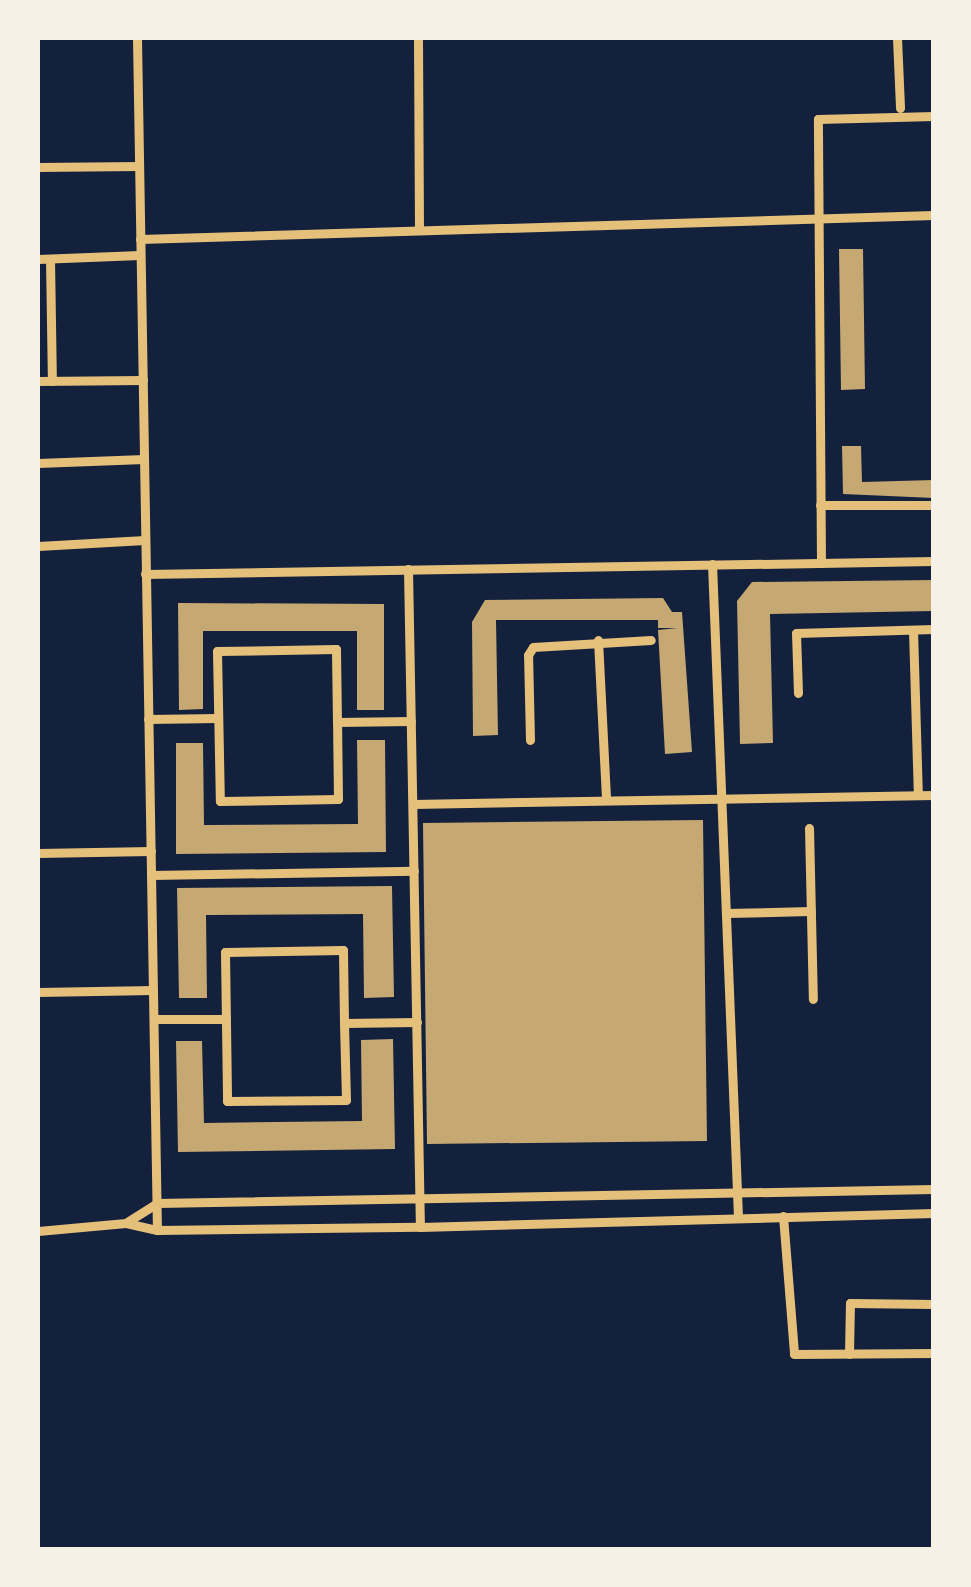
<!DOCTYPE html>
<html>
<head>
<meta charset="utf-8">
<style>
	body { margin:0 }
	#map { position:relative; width:971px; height:1587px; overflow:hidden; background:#14213d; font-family:"DM Sans",sans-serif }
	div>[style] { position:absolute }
	.building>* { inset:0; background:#c6a872 }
	.minor>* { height:9px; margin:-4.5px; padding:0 4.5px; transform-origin:4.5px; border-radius:4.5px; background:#e5c07b }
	span { translate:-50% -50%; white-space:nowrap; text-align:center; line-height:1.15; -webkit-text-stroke:8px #f6f1e7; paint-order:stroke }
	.frame { position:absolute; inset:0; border:40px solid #f6f1e7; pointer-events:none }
</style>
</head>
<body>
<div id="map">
	<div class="building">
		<i style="clip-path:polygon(839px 249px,863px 249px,865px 389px,841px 390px)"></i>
		<i style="clip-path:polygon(842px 446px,861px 446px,862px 482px,934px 480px,934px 498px,843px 494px)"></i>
		<i style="clip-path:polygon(934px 580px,934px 611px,770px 614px,773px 743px,740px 744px,737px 601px,752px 582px)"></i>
		<i style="clip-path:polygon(663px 598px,672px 612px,682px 612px,692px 752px,665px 754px,658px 630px,677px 628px,658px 628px,658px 620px,496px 620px,498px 735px,473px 736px,472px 622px,485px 600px)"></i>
		<i style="clip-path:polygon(178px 603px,384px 604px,384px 710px,357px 710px,357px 631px,203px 631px,203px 709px,179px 710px)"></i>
		<i style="clip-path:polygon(357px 740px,385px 740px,386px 852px,176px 854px,176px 743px,203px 743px,204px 825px,358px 824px)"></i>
		<i style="clip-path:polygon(703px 820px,707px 1141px,427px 1144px,423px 823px)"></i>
		<i style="clip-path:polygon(392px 886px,394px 997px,364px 998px,363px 914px,206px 915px,207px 998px,179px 998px,177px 888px)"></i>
		<i style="clip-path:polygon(393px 1039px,395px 1149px,178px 1152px,176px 1041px,202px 1041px,204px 1123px,362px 1121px,361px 1040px)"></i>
	</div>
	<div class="minor">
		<i style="left:137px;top:38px;width:1192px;rotate:89.04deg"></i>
		<i style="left:418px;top:38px;width:192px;rotate:89.7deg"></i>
		<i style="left:897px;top:38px;width:70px;rotate:87.5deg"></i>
		<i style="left:38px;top:167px;width:101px;rotate:-0.6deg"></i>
		<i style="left:140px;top:239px;width:794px;rotate:-1.73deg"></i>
		<i style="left:38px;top:259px;width:102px;rotate:-2.2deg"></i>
		<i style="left:50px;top:259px;width:122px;rotate:89.1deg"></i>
		<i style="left:38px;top:381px;width:105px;rotate:-0.5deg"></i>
		<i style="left:38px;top:463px;width:106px;rotate:-2.2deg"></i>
		<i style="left:820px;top:505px;width:114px"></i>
		<i style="left:38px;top:546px;width:107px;rotate:-3.2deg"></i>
		<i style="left:821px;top:563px;width:444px;rotate:-90.4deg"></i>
		<i style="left:818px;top:119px;width:116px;rotate:-1.5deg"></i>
		<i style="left:712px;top:564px;width:654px;rotate:87.72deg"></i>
		<i style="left:408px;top:569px;width:658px;rotate:88.96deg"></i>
		<i style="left:145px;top:574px;width:789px;rotate:-0.94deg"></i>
		<i style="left:913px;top:630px;width:165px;rotate:88.3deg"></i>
		<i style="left:598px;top:640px;width:160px;rotate:87.1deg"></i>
		<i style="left:798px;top:693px;width:60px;rotate:-91.9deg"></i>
		<i style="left:796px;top:633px;width:138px;rotate:-1.7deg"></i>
		<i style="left:148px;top:719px;width:70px;rotate:-0.8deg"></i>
		<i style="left:337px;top:722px;width:73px;rotate:-90.8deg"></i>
		<i style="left:336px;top:649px;width:119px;rotate:179deg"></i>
		<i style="left:217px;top:651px;width:150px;rotate:88.9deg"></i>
		<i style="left:220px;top:801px;width:118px;rotate:-1deg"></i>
		<i style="left:338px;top:799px;width:77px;rotate:-90.7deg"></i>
		<i style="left:337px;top:722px;width:74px;rotate:-0.8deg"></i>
		<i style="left:530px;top:740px;width:85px;rotate:-91.3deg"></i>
		<i style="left:528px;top:655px;width:9px;rotate:-58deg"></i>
		<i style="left:533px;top:647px;width:118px;rotate:-3.4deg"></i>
		<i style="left:413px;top:804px;width:521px;rotate:-0.99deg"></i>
		<i style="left:809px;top:828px;width:171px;rotate:88.7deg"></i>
		<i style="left:38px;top:853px;width:113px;rotate:-1deg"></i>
		<i style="left:151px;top:875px;width:263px;rotate:-0.9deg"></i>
		<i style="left:726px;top:913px;width:85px;rotate:-1.3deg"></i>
		<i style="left:38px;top:992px;width:115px;rotate:-1deg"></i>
		<i style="left:154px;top:1019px;width:72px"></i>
		<i style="left:344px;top:1023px;width:73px;rotate:-90.8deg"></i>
		<i style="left:343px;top:950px;width:118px;rotate:179deg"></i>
		<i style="left:225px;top:952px;width:149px;rotate:89.2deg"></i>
		<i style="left:227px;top:1101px;width:119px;rotate:-0.5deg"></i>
		<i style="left:346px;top:1100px;width:77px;rotate:-91.5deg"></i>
		<i style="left:344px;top:1023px;width:73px;rotate:-0.8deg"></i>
		<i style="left:783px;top:1216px;width:138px;rotate:85.4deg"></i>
		<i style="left:794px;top:1354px;width:140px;rotate:-0.4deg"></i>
		<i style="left:127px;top:1222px;width:36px;rotate:-32deg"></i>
		<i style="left:157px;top:1203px;width:777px;rotate:-1.03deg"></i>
		<i style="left:38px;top:1231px;width:88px;rotate:-5.2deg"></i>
		<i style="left:126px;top:1223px;width:32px;rotate:13deg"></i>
		<i style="left:157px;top:1230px;width:263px;rotate:-0.7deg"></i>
		<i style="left:420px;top:1227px;width:514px;rotate:-1.56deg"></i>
		<i style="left:849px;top:1354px;width:51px;rotate:-88.9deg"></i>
		<i style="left:850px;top:1303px;width:84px;rotate:0.7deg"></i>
	</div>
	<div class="frame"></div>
</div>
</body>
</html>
